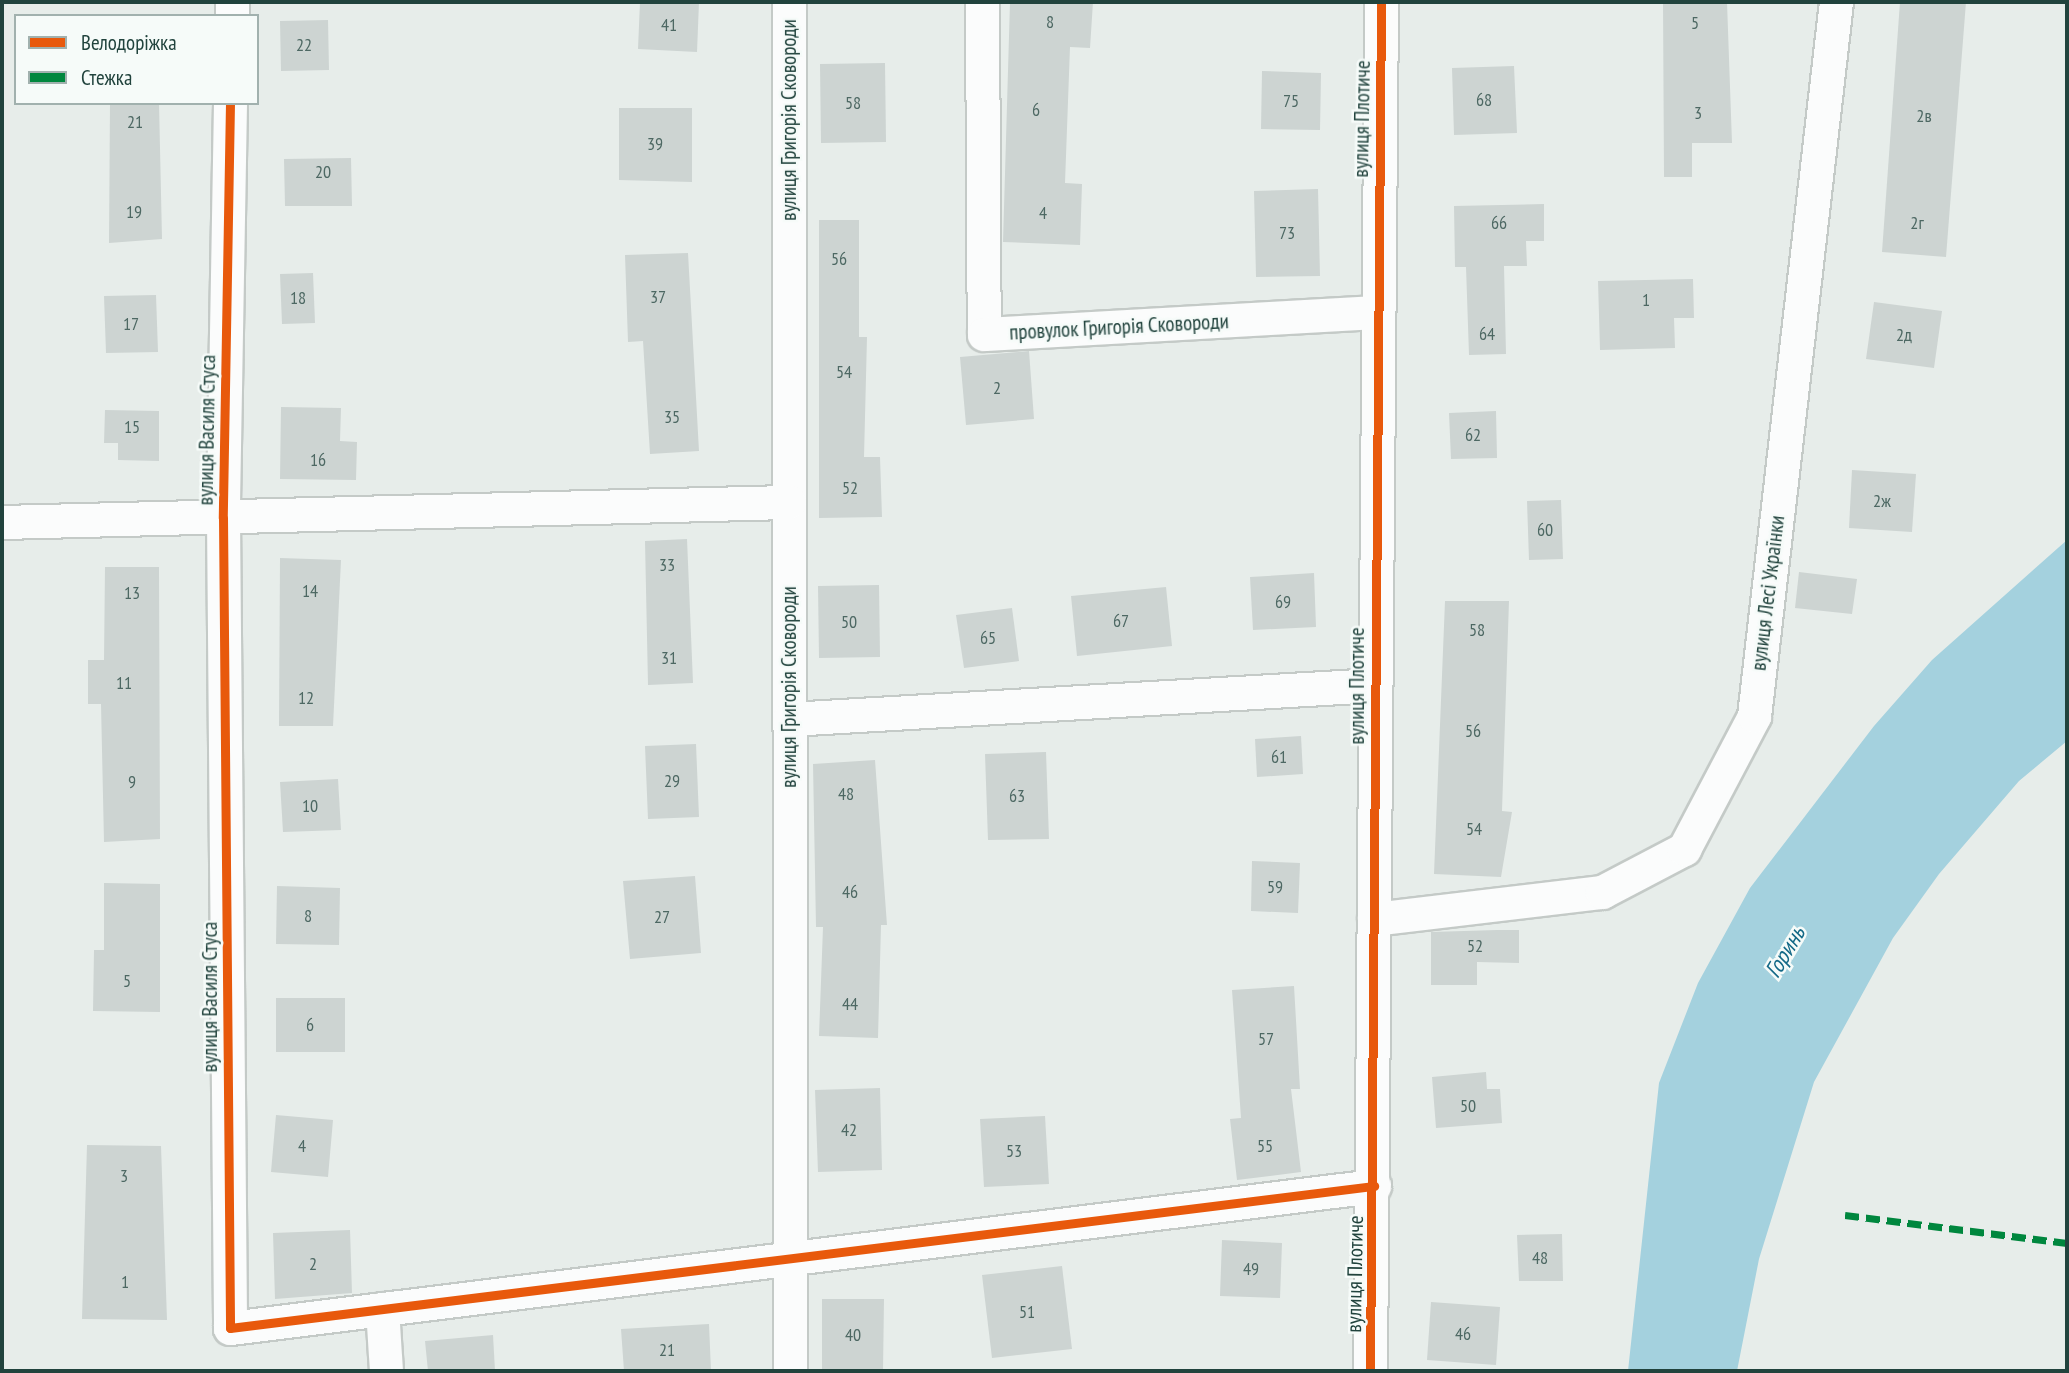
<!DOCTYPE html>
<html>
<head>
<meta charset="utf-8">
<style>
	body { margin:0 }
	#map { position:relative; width:2069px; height:1373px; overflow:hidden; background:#e7edea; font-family:"PT Sans Narrow",sans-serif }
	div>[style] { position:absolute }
	.water>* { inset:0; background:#a4d1de }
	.building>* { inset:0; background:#cdd4d2 }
	.roads { filter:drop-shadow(2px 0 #c4cac7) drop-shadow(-2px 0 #c4cac7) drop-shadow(0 2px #c4cac7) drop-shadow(0 -2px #c4cac7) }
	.minor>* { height:33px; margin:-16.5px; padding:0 16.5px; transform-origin:16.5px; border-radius:16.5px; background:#fbfcfc }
	.quiet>* { height:7px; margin-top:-3.5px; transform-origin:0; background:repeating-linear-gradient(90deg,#00873e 0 14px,transparent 0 21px) }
	.cycleway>* { height:9px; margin:-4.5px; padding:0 4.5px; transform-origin:4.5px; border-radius:4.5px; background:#e8590c }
	span { translate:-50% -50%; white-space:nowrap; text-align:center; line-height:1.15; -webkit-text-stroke:5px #f6fbf9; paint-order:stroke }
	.number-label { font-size:18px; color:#4d6863 }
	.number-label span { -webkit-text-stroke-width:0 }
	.street-label { font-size:21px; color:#21433d }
	.water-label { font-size:23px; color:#146987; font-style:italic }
	.frame { position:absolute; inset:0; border:4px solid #21433d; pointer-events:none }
	.legend { position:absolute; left:14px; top:14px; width:245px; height:91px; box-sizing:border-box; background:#f6fbf9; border:2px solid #a1b1ae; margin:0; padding:9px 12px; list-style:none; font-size:21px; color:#21433d }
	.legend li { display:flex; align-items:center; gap:14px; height:35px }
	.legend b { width:35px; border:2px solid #a1b1ae }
</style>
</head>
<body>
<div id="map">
	<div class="water">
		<i style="clip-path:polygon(2067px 540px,2067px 741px,2019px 781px,1939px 874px,1893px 938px,1814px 1082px,1759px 1259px,1737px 1371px,1628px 1371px,1659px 1083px,1698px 983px,1750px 888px,1874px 726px,1932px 660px)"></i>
	</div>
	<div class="building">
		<i style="clip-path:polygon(640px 2px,699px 2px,697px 52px,638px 49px)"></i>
		<i style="clip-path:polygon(1010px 2px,1093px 2px,1090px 48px,1070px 47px,1065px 183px,1082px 184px,1080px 245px,1003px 242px)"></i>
		<i style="clip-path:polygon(1663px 2px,1727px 2px,1732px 143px,1692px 143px,1692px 177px,1664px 177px)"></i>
		<i style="clip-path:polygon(1900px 2px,1966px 2px,1946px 257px,1882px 252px)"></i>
		<i style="clip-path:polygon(328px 20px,329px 70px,281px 71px,280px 21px)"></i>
		<i style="clip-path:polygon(885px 63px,886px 142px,821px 143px,820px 64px)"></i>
		<i style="clip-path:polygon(1514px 66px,1517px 133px,1454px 135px,1452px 68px)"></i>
		<i style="clip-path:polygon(1262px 71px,1321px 73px,1320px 130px,1261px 129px)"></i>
		<i style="clip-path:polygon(110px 103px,159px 103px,162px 239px,109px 243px)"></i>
		<i style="clip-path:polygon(619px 108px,692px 108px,692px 182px,619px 180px)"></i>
		<i style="clip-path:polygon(351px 158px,352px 206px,285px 206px,284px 159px)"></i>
		<i style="clip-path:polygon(1318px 189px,1320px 276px,1256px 277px,1254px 191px)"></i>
		<i style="clip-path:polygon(1544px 204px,1544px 241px,1526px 241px,1527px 266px,1504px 266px,1506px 354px,1469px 355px,1466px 267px,1455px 267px,1454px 206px)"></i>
		<i style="clip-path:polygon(819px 220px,859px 220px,859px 337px,867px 337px,864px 457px,880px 457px,882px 517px,819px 518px)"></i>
		<i style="clip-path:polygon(688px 253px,699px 451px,650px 454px,643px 341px,628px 342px,625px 255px)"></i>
		<i style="clip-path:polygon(313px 273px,315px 323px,282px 324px,280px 274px)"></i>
		<i style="clip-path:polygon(1693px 279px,1694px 318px,1674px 318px,1675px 348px,1600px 350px,1598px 281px)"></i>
		<i style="clip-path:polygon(156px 295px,158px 352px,106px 353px,104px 296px)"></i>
		<i style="clip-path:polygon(1874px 302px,1942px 311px,1934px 368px,1866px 359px)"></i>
		<i style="clip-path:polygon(1029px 351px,1034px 419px,966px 425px,960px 357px)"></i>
		<i style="clip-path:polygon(281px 407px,341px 408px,340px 441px,357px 442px,356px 480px,280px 479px)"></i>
		<i style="clip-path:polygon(105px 410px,159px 411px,159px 461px,118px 460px,118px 443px,104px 443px)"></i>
		<i style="clip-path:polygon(1496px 411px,1497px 458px,1451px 459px,1449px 413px)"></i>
		<i style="clip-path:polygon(1852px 470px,1916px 474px,1912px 532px,1849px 528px)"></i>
		<i style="clip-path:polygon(1561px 500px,1563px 559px,1529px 560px,1527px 501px)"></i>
		<i style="clip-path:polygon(687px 539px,693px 683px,648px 685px,645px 541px)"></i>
		<i style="clip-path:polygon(280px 558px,341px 560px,333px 726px,279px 726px)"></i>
		<i style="clip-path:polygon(105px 567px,159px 567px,160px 839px,104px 842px,101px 704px,88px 704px,88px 660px,104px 660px)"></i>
		<i style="clip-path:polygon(1799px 572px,1857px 579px,1852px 614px,1795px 608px)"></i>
		<i style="clip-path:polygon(1314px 573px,1316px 627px,1253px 630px,1250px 577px)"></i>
		<i style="clip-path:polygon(879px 585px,880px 657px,819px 658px,818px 586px)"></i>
		<i style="clip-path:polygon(1166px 587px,1172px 646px,1077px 656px,1071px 596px)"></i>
		<i style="clip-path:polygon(1445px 601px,1509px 601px,1502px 811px,1512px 812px,1501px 877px,1434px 874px)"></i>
		<i style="clip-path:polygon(1012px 608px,1019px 661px,964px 668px,956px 615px)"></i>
		<i style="clip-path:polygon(1301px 736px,1303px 774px,1257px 777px,1255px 739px)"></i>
		<i style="clip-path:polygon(696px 744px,699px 817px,648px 819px,645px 746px)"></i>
		<i style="clip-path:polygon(1046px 752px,1049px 839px,988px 840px,985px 754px)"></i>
		<i style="clip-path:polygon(875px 760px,887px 925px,881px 925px,878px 1038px,819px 1036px,823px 927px,816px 927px,813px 764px)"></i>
		<i style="clip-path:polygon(338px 779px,341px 830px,283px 832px,280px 782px)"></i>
		<i style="clip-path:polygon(1252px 861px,1300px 863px,1298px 913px,1251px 911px)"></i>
		<i style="clip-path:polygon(695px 876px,701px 953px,630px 959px,623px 881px)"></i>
		<i style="clip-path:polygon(104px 883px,160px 884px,160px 1012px,93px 1011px,94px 950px,104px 950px)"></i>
		<i style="clip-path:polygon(277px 886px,340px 888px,339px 945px,276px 944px)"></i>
		<i style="clip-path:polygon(1497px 930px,1519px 930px,1519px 963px,1477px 962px,1477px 985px,1431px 985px,1431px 932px)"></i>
		<i style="clip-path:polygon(1294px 986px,1300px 1089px,1291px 1089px,1301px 1172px,1237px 1180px,1230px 1119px,1241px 1118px,1232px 990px)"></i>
		<i style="clip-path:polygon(276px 998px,345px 998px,345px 1052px,276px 1052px)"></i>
		<i style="clip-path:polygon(1486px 1072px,1487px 1089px,1500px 1089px,1502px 1123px,1436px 1128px,1432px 1077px)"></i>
		<i style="clip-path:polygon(880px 1088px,882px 1170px,818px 1172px,815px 1090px)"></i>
		<i style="clip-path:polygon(276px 1115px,333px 1120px,328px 1177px,271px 1172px)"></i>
		<i style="clip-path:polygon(1045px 1116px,1049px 1184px,984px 1187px,980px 1119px)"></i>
		<i style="clip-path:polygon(87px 1145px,161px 1146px,167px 1320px,82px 1319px)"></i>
		<i style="clip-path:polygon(350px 1230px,352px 1293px,275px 1299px,273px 1233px)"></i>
		<i style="clip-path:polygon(1562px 1234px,1563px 1281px,1519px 1281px,1517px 1235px)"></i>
		<i style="clip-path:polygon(1222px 1240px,1282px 1243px,1280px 1298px,1220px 1296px)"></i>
		<i style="clip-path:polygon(1062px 1266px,1072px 1349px,992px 1358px,982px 1275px)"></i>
		<i style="clip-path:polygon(822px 1299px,884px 1299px,883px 1371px,822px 1371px)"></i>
		<i style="clip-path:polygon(1431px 1302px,1500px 1307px,1496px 1365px,1427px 1360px)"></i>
		<i style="clip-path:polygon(709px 1324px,711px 1371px,624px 1371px,621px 1329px)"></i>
		<i style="clip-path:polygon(493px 1335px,495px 1371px,428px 1371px,425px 1341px)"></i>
	</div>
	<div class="roads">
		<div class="minor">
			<i style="left:789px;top:2px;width:1369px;rotate:89.96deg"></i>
			<i style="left:982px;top:2px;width:332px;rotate:89.7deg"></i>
			<i style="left:984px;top:334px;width:394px;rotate:-3.2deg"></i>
			<i style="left:232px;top:16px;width:14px;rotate:-90deg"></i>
			<i style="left:230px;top:103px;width:415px;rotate:91deg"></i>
			<i style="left:223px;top:518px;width:810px;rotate:89.5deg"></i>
			<i style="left:230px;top:1328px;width:1153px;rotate:-7.08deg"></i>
			<i style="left:2px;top:522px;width:787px;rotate:-1.46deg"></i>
			<i style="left:789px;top:719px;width:587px;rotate:-3.32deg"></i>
			<i style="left:1374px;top:919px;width:230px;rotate:-6.8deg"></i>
			<i style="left:1602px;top:892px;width:93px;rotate:-27.7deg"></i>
			<i style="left:1684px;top:849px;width:150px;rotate:-62.2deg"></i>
			<i style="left:1754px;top:716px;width:719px;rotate:-83.45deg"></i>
			<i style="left:382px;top:1309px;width:62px;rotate:86.3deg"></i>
			<i style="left:1370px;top:1371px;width:1369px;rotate:-89.54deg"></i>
		</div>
	</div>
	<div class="quiet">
		<i style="left:1845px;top:1215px;width:224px;rotate:7.2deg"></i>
	</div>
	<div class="cycleway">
		<i style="left:230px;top:103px;width:415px;rotate:91deg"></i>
		<i style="left:223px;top:518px;width:810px;rotate:89.5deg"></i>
		<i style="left:230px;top:1328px;width:1153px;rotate:-7.08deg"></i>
		<i style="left:1370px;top:1371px;width:1369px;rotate:-89.54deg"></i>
	</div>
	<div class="number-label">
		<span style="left:1050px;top:22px">8</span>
		<span style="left:1695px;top:23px">5</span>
		<span style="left:669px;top:25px">41</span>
		<span style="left:304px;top:45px">22</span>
		<span style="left:1484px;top:100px">68</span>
		<span style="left:1291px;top:101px">75</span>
		<span style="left:853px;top:103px">58</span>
		<span style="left:1036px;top:110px">6</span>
		<span style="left:1698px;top:113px">3</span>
		<span style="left:1924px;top:116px">2в</span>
		<span style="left:135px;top:122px">21</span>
		<span style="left:655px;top:144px">39</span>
		<span style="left:323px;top:172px">20</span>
		<span style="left:134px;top:212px">19</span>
		<span style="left:1043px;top:213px">4</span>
		<span style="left:1499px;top:223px">66</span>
		<span style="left:1917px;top:223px">2г</span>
		<span style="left:1287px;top:233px">73</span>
		<span style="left:839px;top:259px">56</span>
		<span style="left:658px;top:297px">37</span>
		<span style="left:298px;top:298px">18</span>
		<span style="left:1646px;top:300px">1</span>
		<span style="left:131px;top:324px">17</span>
		<span style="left:1487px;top:334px">64</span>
		<span style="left:1904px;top:335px">2д</span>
		<span style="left:844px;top:372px">54</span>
		<span style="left:997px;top:388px">2</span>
		<span style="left:672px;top:417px">35</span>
		<span style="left:132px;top:427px">15</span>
		<span style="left:1473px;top:435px">62</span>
		<span style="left:318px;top:460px">16</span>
		<span style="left:850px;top:488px">52</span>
		<span style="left:1882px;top:501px">2ж</span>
		<span style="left:1545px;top:530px">60</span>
		<span style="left:667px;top:565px">33</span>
		<span style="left:310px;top:591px">14</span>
		<span style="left:132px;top:593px">13</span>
		<span style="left:1283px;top:602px">69</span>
		<span style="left:1121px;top:621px">67</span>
		<span style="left:849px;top:622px">50</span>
		<span style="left:1477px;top:630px">58</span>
		<span style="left:988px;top:638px">65</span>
		<span style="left:669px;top:658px">31</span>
		<span style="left:124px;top:683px">11</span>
		<span style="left:306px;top:698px">12</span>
		<span style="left:1473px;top:731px">56</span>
		<span style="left:1279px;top:757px">61</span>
		<span style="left:672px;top:781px">29</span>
		<span style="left:132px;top:782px">9</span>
		<span style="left:846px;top:794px">48</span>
		<span style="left:1017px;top:796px">63</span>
		<span style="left:310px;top:806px">10</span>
		<span style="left:1474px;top:829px">54</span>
		<span style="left:1275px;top:887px">59</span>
		<span style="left:850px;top:892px">46</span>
		<span style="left:308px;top:916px">8</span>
		<span style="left:662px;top:917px">27</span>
		<span style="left:1475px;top:946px">52</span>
		<span style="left:127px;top:981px">5</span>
		<span style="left:850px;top:1004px">44</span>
		<span style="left:310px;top:1025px">6</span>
		<span style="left:1266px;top:1039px">57</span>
		<span style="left:1468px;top:1106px">50</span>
		<span style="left:849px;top:1130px">42</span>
		<span style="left:302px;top:1146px">4</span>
		<span style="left:1265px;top:1146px">55</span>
		<span style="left:1014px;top:1151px">53</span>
		<span style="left:124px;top:1176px">3</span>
		<span style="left:1540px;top:1258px">48</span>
		<span style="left:313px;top:1264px">2</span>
		<span style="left:1251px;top:1269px">49</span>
		<span style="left:125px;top:1282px">1</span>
		<span style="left:1027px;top:1312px">51</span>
		<span style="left:1463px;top:1334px">46</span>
		<span style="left:853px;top:1335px">40</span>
		<span style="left:667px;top:1350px">21</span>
	</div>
	<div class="street-label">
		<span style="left:1362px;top:119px;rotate:-89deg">вулиця Плотиче</span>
		<span style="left:789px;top:120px;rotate:-90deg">вулиця Григорія Сковороди</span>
		<span style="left:1119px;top:327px;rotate:-3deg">провулок Григорія Сковороди</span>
		<span style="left:207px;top:430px;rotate:-89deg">вулиця Василя Стуса</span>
		<span style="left:1768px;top:593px;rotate:-83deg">вулиця Лесі Українки</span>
		<span style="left:1357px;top:686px;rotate:-90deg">вулиця Плотиче</span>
		<span style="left:789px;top:687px;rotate:-90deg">вулиця Григорія Сковороди</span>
		<span style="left:210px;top:997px;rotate:-90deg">вулиця Василя Стуса</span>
		<span style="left:1355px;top:1274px;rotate:-89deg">вулиця Плотиче</span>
	</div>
	<div class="water-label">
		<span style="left:1785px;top:952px;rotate:-59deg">Горинь</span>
	</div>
	<div class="frame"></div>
	<ul class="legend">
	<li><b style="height:9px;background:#e8590c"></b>Велодоріжка</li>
	<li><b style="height:9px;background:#00873e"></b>Стежка</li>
	</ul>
</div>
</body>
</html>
